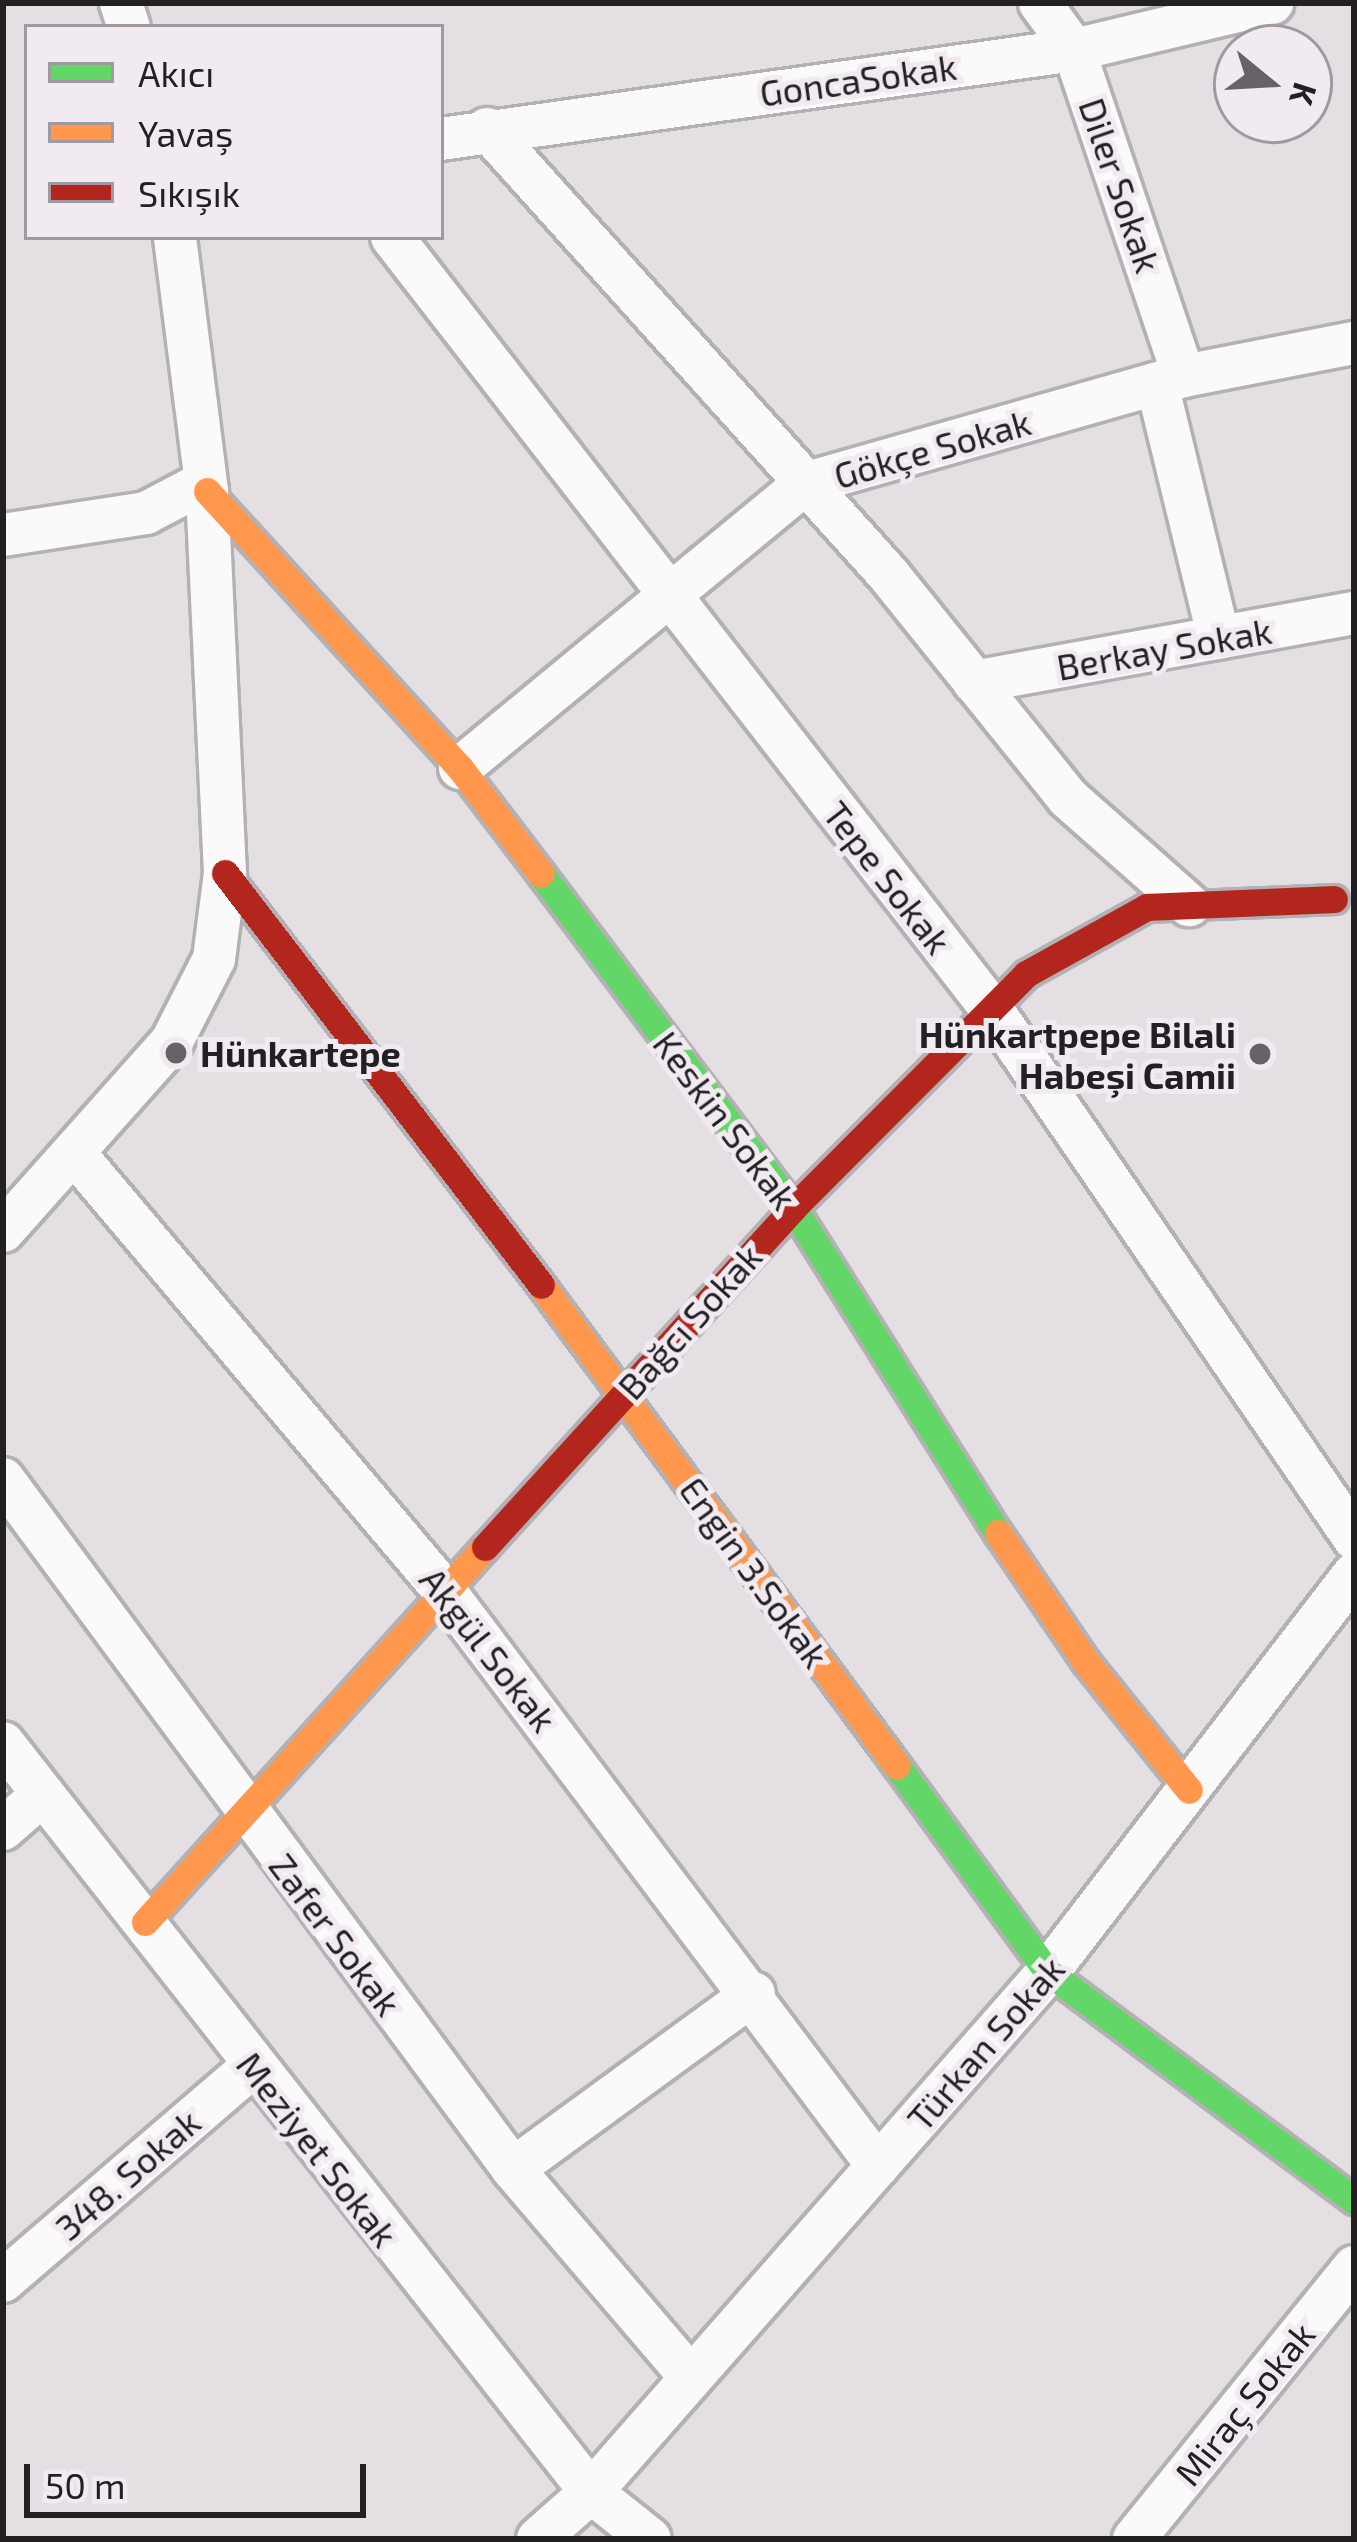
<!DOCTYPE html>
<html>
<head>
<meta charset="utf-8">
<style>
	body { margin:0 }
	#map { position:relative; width:1357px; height:2542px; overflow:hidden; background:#e3dfe3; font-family:"Exo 2",sans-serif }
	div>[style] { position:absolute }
	.roads { filter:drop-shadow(3px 0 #b4b1b4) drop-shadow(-3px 0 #b4b1b4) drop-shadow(0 3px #b4b1b4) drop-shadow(0 -3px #b4b1b4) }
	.street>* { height:42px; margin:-21px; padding:0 21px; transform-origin:21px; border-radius:21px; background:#fbfafb }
	.fast>* { height:27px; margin:-13.5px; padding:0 13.5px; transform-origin:13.5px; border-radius:13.5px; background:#63d668 }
	.slow>* { height:27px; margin:-13.5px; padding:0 13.5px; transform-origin:13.5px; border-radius:13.5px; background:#ff974d }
	.jam>* { height:27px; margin:-13.5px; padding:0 13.5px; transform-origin:13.5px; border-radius:13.5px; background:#b3261e }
	.dots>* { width:33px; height:33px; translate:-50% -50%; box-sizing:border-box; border:6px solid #f1ebf1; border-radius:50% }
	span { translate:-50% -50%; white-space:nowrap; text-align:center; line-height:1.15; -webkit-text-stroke:10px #f1ebf1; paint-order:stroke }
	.street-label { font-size:36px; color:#232023 }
	.poi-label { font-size:36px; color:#232023; font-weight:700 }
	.right { translate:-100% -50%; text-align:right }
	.left { translate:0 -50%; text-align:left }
	.frame { position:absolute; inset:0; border:6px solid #232023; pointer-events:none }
	.legend { position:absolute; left:24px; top:24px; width:420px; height:216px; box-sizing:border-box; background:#f1ebf1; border:3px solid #9f9a9f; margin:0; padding:15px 21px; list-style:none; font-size:36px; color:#232023 }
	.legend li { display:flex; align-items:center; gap:24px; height:60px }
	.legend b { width:60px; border:3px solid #9f9a9f }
	.north { position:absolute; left:1213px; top:24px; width:120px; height:120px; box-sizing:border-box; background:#f1ebf1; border:3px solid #9f9a9f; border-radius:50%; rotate:108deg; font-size:33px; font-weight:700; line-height:48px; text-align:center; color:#232023 }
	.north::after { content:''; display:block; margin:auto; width:42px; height:54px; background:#666366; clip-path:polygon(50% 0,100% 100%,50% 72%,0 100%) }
	.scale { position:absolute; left:24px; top:2464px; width:342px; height:54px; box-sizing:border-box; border:6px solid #232023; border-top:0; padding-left:15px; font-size:36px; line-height:42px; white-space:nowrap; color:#232023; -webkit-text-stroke:9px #f1ebf1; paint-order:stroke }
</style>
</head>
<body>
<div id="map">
	<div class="roads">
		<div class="street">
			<i style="left:121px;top:3px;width:25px;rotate:72deg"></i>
			<i style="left:1040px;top:3px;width:58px;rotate:54.1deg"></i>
			<i style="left:1074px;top:50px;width:344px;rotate:71.4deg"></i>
			<i style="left:487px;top:129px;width:599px;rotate:47.98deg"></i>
			<i style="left:888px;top:574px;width:287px;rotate:51.2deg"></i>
			<i style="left:1068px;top:798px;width:162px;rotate:41.5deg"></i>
			<i style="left:441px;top:139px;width:639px;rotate:-8deg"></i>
			<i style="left:1074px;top:50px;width:204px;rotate:-13.4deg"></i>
			<i style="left:392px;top:237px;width:980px;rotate:52.17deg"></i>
			<i style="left:993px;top:1011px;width:639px;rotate:55.59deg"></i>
			<i style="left:1157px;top:384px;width:261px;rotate:76.3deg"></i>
			<i style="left:3px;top:535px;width:145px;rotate:-8.7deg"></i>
			<i style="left:146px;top:513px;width:67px;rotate:-27.7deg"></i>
			<i style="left:974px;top:682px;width:386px;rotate:-10.3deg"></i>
			<i style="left:460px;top:768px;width:446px;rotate:-39.5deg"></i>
			<i style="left:804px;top:484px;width:395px;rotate:-15.9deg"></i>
			<i style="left:1184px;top:376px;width:173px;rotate:-11deg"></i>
			<i style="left:74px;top:1153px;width:578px;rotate:49.78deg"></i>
			<i style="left:447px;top:1594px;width:716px;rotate:53deg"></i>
			<i style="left:3px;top:1231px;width:254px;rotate:-48.3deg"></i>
			<i style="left:172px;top:1041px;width:92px;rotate:-62.9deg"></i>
			<i style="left:214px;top:959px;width:87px;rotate:-82.7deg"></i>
			<i style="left:225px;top:873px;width:382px;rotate:-92.7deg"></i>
			<i style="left:207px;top:491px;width:256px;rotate:-97.2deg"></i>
			<i style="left:3px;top:1479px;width:858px;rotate:53.53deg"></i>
			<i style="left:513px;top:2169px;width:270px;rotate:49.5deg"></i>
			<i style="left:3px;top:1743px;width:952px;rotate:51.87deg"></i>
			<i style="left:591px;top:2492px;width:75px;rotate:38.5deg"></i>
			<i style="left:3px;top:1829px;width:53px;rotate:-41.2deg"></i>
			<i style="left:513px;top:2169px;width:298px;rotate:-36.1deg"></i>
			<i style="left:3px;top:2281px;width:328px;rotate:-40.7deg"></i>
			<i style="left:538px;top:2539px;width:71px;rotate:-41.6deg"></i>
			<i style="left:591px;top:2492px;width:692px;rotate:-48.69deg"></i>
			<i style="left:1048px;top:1972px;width:502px;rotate:-52.45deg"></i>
			<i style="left:1134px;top:2539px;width:350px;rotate:-51deg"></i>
		</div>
		<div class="fast">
			<i style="left:541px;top:874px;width:418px;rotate:53deg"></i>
			<i style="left:793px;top:1208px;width:384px;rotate:57.8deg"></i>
			<i style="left:897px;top:1766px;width:255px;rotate:53.8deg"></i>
			<i style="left:1048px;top:1972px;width:382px;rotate:36.7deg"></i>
		</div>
		<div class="slow">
			<i style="left:207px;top:491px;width:375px;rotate:47.6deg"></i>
			<i style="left:460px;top:768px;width:133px;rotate:52.6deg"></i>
			<i style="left:541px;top:1285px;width:598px;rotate:53.49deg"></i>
			<i style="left:998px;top:1533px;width:156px;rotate:55.7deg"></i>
			<i style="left:1086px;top:1662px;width:164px;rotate:51.2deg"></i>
			<i style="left:145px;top:1922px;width:506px;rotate:-47.8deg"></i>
		</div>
		<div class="jam">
			<i style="left:225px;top:873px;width:519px;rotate:52.51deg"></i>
			<i style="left:485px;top:1547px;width:458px;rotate:-47.7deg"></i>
			<i style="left:793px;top:1208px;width:330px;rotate:-45.1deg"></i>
			<i style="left:1026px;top:974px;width:138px;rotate:-29deg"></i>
			<i style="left:1147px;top:907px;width:187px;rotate:-2.4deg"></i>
		</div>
	</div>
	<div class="dots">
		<i style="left:176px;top:1053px;background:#666366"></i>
		<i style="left:1260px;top:1054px;background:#666366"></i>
	</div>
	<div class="street-label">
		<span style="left:858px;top:79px;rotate:-8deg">GoncaSokak</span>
		<span style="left:1121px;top:185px;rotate:71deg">Diler Sokak</span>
		<span style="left:932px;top:448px;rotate:-16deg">Gökçe Sokak</span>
		<span style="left:1164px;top:648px;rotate:-10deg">Berkay Sokak</span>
		<span style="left:888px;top:877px;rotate:52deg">Tepe Sokak</span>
		<span style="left:726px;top:1120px;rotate:53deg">Keskin Sokak</span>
		<span style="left:689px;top:1321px;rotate:-48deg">Bağcı Sokak</span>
		<span style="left:755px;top:1572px;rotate:54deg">Engin 3.Sokak</span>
		<span style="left:489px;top:1649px;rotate:52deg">Akgül Sokak</span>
		<span style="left:336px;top:1934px;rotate:53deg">Zafer Sokak</span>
		<span style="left:985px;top:2043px;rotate:-49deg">Türkan Sokak</span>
		<span style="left:318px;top:2149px;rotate:52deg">Meziyet Sokak</span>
		<span style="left:127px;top:2174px;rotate:-41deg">348. Sokak</span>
		<span style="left:1244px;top:2403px;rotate:-51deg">Miraç Sokak</span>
	</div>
	<div class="poi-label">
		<span class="right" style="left:1236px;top:1054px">Hünkartpepe Bilali<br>Habeşi Camii</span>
		<span class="left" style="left:200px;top:1053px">Hünkartepe</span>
	</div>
	<div class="frame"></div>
	<ul class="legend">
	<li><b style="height:15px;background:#63d668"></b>Akıcı</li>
	<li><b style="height:15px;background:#ff974d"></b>Yavaş</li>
	<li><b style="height:15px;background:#b3261e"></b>Sıkışık</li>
	</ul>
	<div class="north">K</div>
	<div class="scale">50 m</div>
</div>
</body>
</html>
